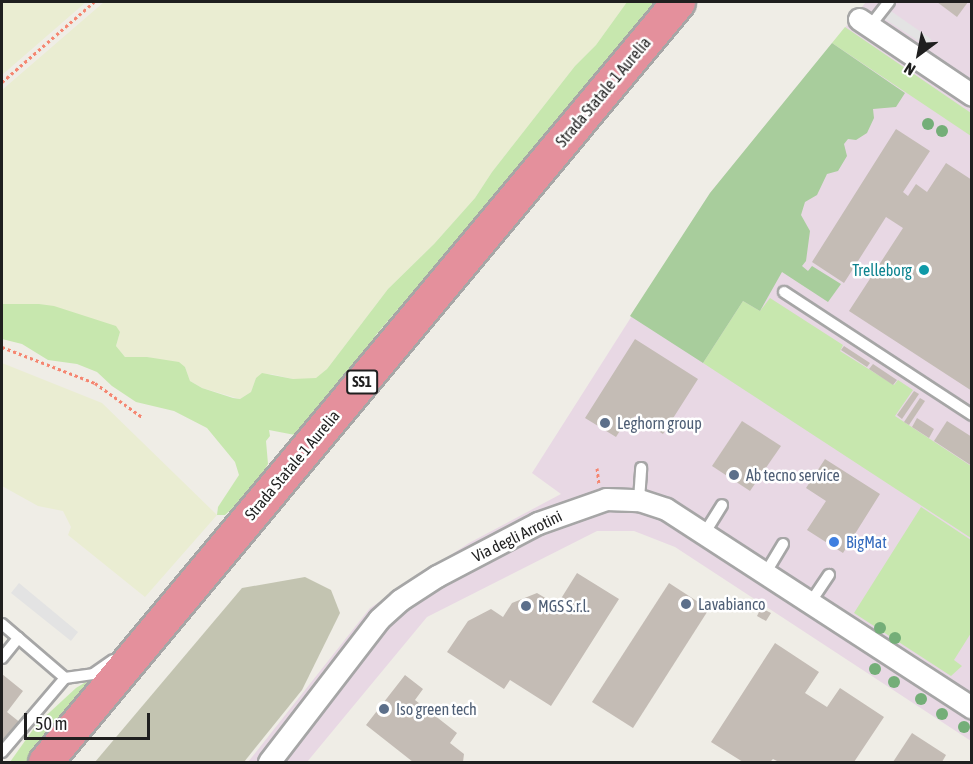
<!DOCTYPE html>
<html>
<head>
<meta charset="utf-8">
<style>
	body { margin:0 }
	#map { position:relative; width:973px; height:764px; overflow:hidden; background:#efede6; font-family:"Asap Condensed",sans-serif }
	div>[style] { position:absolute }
	.industrial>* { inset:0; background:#e8d8e4 }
	.construction>* { inset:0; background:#c3c4b1 }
	.farmland>* { inset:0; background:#eaedd2 }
	.grass>* { inset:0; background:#c7e7ae }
	.forest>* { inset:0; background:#a8cd9c }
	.parking>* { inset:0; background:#e3e3e3 }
	.building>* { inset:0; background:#c4bcb5 }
	.path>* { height:3px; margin-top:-1.5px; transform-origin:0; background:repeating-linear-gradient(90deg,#f58671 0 3px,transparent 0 6px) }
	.roads { filter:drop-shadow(2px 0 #a6a6a6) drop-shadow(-2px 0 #a6a6a6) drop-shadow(0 2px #a6a6a6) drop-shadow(0 -2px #a6a6a6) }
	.lane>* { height:10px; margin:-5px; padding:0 5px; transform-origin:5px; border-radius:5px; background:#fff }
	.street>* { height:21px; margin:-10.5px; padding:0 10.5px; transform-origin:10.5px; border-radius:10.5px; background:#fff }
	.highway>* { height:33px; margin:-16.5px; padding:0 16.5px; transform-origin:16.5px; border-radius:16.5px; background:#e4909c }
	.trees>* { width:12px; height:12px; margin:-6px; border-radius:50%; background:#74ae78 }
	.dots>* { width:16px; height:16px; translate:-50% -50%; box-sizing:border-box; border:3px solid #fff; border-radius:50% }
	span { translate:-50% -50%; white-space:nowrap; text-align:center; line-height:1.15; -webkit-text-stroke:5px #fff; paint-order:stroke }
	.shield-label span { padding:2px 4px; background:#fff; border:2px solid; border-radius:4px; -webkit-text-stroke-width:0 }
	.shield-label { font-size:15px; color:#1f1f1f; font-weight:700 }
	.street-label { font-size:16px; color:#1f1f1f }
	.culture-label { font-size:16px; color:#0d838f }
	.right { translate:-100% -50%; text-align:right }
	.service-label { font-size:16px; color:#4e5e75 }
	.left { translate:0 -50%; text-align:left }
	.shop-label { font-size:16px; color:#366cbe }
	.frame { position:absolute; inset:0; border:3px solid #1f1f1f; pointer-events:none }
	.north { position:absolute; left:889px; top:24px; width:60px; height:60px; -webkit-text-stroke:4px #fff; paint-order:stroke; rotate:212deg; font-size:16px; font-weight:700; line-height:24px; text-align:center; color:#1f1f1f }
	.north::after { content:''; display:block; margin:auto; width:21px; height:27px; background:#1f1f1f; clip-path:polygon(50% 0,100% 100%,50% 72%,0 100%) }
	.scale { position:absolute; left:24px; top:713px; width:126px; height:27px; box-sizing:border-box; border:3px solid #1f1f1f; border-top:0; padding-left:8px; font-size:18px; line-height:21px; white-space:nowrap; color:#1f1f1f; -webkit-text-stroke:4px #fff; paint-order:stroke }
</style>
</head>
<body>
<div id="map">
	<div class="industrial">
		<i style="clip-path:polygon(866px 2px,971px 2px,971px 741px,675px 547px,634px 531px,597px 531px,427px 617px,307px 762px,248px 762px,370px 608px,469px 543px,561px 494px,532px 473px,710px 193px)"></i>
	</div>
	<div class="construction">
		<i style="clip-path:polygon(305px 577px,331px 590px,340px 613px,302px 690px,244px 762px,95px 762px,242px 588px)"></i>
	</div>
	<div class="farmland">
		<i style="clip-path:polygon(2px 2px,86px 2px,2px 75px)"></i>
		<i style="clip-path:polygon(104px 2px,627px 2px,596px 45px,575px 66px,492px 172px,475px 198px,434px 244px,388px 289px,327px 369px,316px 379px,293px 379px,271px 374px,256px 378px,251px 392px,240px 399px,202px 388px,190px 381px,185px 367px,147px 357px,125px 357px,116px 346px,120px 332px,39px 304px,2px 304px,2px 90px)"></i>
		<i style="clip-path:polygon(2px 363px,102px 403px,217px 515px,145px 597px,68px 535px,71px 527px,63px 511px,38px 506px,2px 486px)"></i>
	</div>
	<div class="grass">
		<i style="clip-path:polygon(627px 2px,662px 2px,632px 29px,585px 97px,521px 165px,499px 198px,446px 262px,411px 294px,376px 335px,343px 386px,302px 432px,295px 435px,269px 430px,270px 436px,266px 441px,268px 464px,253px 489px,225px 515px,217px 515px,218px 507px,239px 475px,235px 462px,207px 428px,174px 411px,136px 402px,112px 386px,97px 372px,77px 364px,48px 360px,22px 344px,2px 339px,2px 304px,39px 304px,54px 306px,116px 326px,120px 332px,116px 346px,125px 357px,147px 357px,179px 362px,185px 367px,190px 381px,202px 388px,233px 398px,240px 399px,251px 392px,256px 378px,262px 373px,293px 379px,316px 378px,327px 369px,388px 289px,434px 244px,475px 198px,492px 172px,575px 66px,596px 45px)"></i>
		<i style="clip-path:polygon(845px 27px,971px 113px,971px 136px,832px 43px)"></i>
		<i style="clip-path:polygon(770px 298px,843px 345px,840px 351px,894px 385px,898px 380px,913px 390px,895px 416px,971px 466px,971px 538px,703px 363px,743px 301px,760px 311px)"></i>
		<i style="clip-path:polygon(921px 507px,971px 540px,971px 633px,954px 660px,962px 666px,951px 676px,854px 613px)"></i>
		<i style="clip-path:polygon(94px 677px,32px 762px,10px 762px,37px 724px,76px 688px)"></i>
	</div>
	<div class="forest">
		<i style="clip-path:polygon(832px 43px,905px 93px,896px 107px,873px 109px,874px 118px,867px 133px,856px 140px,848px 139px,844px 144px,847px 156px,838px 171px,827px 174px,817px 195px,805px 202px,801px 215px,810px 231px,806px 261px,802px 266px,808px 271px,812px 266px,841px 284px,828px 302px,782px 272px,760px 311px,743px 301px,703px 363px,630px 316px,710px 193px)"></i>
	</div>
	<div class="parking">
		<i style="clip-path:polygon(888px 9px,931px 39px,929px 48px,885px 19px)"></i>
		<i style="clip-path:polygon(19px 583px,78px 632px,71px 641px,11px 593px)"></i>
	</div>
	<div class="building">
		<i style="clip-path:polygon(937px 2px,968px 2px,957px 17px)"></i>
		<i style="clip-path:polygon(896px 129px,930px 151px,903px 192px,908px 196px,916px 184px,927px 192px,946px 163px,972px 180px,972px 391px,849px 311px,903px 228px,886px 217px,844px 283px,812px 262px)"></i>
		<i style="clip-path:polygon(635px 339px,698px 379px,663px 434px,635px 416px,630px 424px,626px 421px,616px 437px,585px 418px)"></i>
		<i style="clip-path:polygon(844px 346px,870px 363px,867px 367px,841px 350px)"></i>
		<i style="clip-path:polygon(873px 364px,897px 380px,893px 385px,869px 369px)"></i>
		<i style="clip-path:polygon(914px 391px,919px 394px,902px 419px,897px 415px)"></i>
		<i style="clip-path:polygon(920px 398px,925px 401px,909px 425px,904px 422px)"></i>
		<i style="clip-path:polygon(917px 418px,934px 429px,929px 438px,912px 427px)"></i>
		<i style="clip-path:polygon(742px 421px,781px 446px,750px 491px,712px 466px)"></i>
		<i style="clip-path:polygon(947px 421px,972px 437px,972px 466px,934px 441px)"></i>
		<i style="clip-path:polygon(825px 459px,880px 494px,843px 553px,807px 530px,826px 501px,806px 488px)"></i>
		<i style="clip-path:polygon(577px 573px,619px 599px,551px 706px,510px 680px,504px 689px,447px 652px,468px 621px,491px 609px,503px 617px,512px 603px,537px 593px,557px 605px)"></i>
		<i style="clip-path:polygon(669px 583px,709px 609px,633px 728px,592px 702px)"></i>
		<i style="clip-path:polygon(761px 608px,771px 613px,766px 621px,757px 616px)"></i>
		<i style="clip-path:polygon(775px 643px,819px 672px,805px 693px,827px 707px,840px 688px,884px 717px,854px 762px,779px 762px,773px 759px,770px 762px,743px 762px,711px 742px)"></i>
		<i style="clip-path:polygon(2px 674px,23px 691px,7px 712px,27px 728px,12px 747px,2px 738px)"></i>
		<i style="clip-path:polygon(405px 675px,423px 689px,415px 700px,457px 733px,450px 743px,464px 754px,463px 762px,413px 762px,366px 725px)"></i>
		<i style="clip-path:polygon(912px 733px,946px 755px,942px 762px,893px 762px)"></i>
	</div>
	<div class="path">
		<i style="left:2px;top:82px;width:122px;rotate:-41deg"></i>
		<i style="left:2px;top:347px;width:100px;rotate:21.2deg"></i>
		<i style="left:95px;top:383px;width:58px;rotate:35.9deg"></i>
		<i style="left:597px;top:468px;width:16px;rotate:83deg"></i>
	</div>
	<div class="roads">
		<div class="lane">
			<i style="left:870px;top:26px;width:31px;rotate:-52deg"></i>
			<i style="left:784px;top:292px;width:225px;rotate:33.2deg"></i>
			<i style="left:639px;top:500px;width:32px;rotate:-86deg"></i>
			<i style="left:704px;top:534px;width:34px;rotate:-58deg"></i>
			<i style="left:765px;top:574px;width:35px;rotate:-59deg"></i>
			<i style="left:810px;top:603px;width:34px;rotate:-56deg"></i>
			<i style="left:2px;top:624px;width:83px;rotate:40.6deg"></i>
			<i style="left:2px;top:658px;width:26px;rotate:-51deg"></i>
			<i style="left:2px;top:752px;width:97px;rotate:-49.6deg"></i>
			<i style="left:65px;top:678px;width:28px;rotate:-8deg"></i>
			<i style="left:93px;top:674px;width:24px;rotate:-35deg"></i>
		</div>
		<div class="street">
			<i style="left:859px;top:19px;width:136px;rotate:33.9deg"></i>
			<i style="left:269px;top:762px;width:180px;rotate:-52.4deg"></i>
			<i style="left:379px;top:619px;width:28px;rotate:-42deg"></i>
			<i style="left:400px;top:600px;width:44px;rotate:-33deg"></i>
			<i style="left:437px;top:576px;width:114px;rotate:-27.7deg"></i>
			<i style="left:538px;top:523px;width:72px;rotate:-19.4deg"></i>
			<i style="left:606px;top:499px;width:33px;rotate:2deg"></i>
			<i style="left:639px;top:500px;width:28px;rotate:18deg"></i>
			<i style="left:666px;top:509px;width:365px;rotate:33deg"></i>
		</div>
		<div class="highway">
			<i style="left:45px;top:762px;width:989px;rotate:-50.21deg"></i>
		</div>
	</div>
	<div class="trees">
		<i style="left:928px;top:124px"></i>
		<i style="left:942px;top:131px"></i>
		<i style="left:880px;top:628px"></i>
		<i style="left:895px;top:638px"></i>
		<i style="left:875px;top:669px"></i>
		<i style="left:894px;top:682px"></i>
		<i style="left:921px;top:699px"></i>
		<i style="left:942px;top:714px"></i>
		<i style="left:964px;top:727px"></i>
	</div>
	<div class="dots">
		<i style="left:924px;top:270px;background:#0f9aa8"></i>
		<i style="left:605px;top:423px;background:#5c6f8a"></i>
		<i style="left:734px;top:475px;background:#5c6f8a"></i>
		<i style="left:834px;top:542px;background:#3f7fe0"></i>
		<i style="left:686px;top:604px;background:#5c6f8a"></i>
		<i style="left:526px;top:606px;background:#5c6f8a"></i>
		<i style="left:384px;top:709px;background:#5c6f8a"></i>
	</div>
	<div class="shield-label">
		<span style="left:362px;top:382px">SS1</span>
	</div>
	<div class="street-label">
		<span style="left:603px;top:92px;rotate:-50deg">Strada Statale 1 Aurelia</span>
		<span style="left:292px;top:465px;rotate:-50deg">Strada Statale 1 Aurelia</span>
		<span style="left:517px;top:536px;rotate:-26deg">Via degli Arrotini</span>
	</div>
	<div class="culture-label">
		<span class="right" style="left:912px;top:270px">Trelleborg</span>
	</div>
	<div class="service-label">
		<span class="left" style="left:617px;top:423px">Leghorn group</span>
		<span class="left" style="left:746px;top:475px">Ab tecno service</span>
		<span class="left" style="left:698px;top:604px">Lavabianco</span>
		<span class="left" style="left:538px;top:606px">MGS S.r.l.</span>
		<span class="left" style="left:396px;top:709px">Iso green tech</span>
	</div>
	<div class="shop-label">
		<span class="left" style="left:846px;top:542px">BigMat</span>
	</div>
	<div class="frame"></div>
	<div class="north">N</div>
	<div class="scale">50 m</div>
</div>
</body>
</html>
